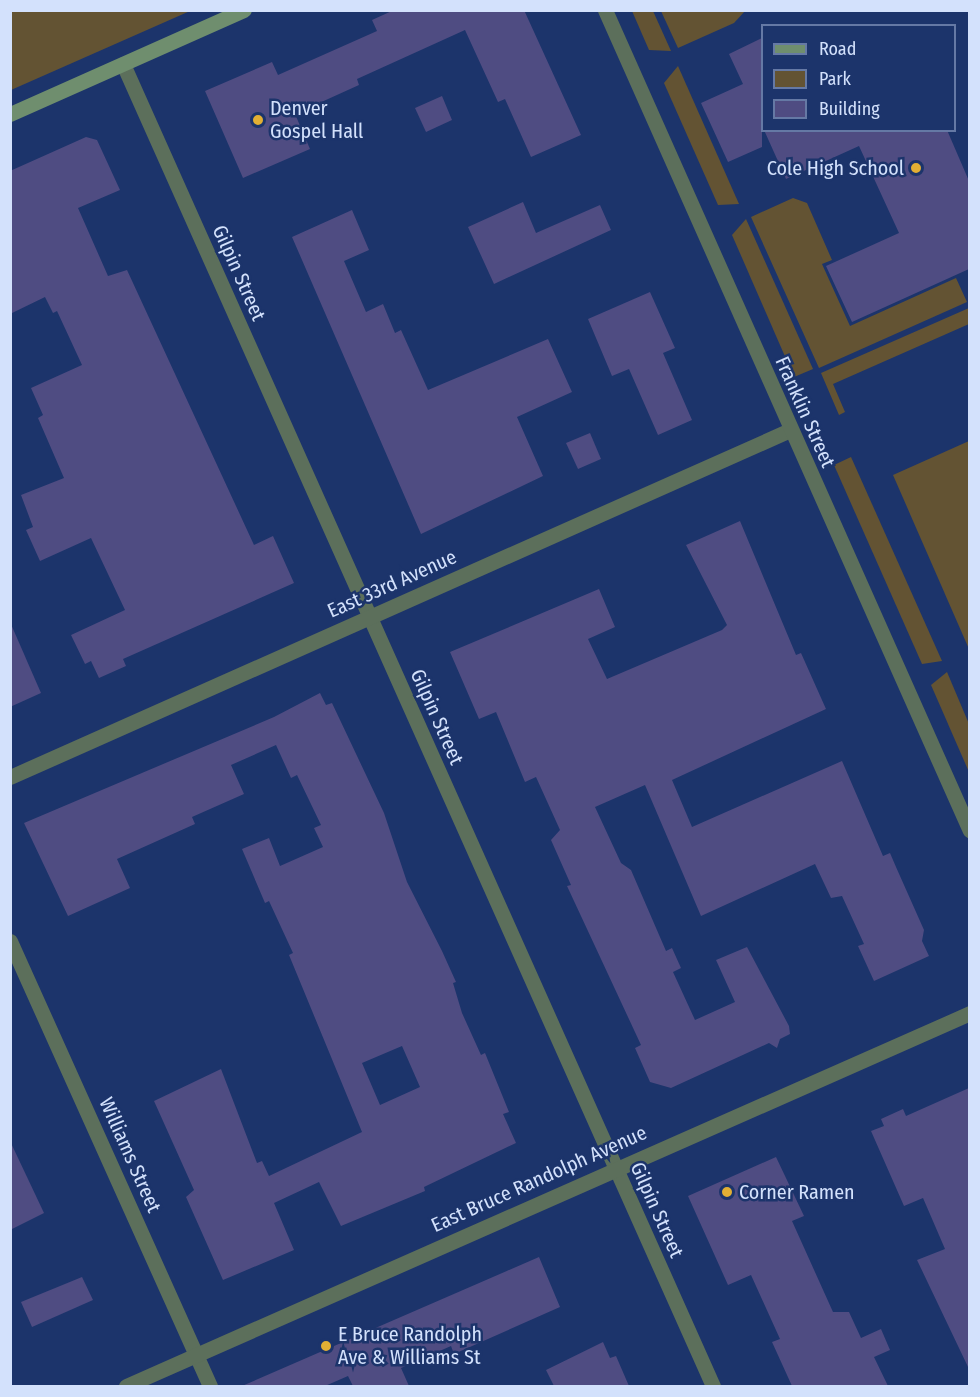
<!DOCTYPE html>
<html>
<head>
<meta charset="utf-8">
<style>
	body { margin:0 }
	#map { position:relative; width:980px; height:1397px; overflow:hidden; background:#1c346b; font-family:"Fira Sans Condensed",sans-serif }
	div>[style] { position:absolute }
	.green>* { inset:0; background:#635333 }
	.building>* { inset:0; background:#4f4c82 }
	.minor>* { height:15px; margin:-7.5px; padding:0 7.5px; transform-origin:7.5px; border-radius:7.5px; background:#5c6f5b }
	.tertiary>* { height:15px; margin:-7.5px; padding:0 7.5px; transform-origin:7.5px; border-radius:7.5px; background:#5c6f5b }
	.secondary>* { height:15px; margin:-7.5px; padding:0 7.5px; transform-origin:7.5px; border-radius:7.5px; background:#6f8e6e }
	.dots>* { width:16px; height:16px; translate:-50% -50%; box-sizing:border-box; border:3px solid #1c346b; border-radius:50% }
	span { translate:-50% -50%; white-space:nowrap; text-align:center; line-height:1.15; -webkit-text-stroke:5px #1c346b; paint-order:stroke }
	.poi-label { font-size:20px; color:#d3e1fc }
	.left { translate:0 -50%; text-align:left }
	.right { translate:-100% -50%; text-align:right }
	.street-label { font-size:20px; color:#d3e1fc }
	.frame { position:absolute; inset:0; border:12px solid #d3e1fc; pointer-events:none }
	.legend { position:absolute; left:761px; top:24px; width:195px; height:108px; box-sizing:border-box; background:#1c346b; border:2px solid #6579a5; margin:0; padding:8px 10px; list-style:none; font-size:18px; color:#d3e1fc }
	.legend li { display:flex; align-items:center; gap:12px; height:30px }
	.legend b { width:30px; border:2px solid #6579a5 }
</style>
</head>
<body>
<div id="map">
	<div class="green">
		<i style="clip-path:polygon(11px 10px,190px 10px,190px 11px,11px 90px)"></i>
		<i style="clip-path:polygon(632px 11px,653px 11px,671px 51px,649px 50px)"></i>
		<i style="clip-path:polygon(661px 11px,745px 11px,734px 23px,678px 48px)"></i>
		<i style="clip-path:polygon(678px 66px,739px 204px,718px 205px,664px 83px)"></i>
		<i style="clip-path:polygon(793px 198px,807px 203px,832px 260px,822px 264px,850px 326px,956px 278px,967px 302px,819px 368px,751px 217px)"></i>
		<i style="clip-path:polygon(746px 219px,813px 369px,794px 377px,732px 235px)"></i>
		<i style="clip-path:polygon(969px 308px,969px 324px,833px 384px,845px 412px,839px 415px,821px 373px)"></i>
		<i style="clip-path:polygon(969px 441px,969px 649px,893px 475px)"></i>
		<i style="clip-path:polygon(851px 457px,942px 661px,922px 664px,834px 465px)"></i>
		<i style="clip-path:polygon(947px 672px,969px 724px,969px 772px,931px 685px)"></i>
	</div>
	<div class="building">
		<i style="clip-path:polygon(394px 10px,524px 10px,581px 135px,531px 157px,505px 99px,498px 102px,465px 30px,357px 79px,359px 85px,295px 114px,310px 149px,243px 178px,205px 91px,272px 62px,278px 75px,377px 31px,372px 20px)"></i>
		<i style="clip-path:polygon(762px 38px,762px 147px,728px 162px,701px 103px,743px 84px,729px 54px)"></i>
		<i style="clip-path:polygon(442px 96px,452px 120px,426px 132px,415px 108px)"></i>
		<i style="clip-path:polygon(764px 130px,947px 130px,969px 181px,969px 269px,852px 322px,826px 266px,899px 233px,859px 146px,786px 179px)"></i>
		<i style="clip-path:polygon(86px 137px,97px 140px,120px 190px,78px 208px,108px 276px,127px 270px,254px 545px,273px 536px,294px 583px,123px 659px,126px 666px,99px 678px,91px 661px,85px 664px,71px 635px,125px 610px,91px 538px,40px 561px,26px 530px,33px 527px,21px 495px,64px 478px,38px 418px,43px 415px,31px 388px,82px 365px,57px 311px,53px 313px,45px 297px,10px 314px,10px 171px)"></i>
		<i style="clip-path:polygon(523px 202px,536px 233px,600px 205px,611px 230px,494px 284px,468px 227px)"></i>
		<i style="clip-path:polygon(352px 210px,369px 250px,344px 261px,366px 312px,383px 304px,395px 333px,401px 330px,428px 390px,548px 339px,572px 392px,517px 417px,543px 476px,421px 534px,292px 237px)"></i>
		<i style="clip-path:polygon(650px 292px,675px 348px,663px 353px,692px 420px,658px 435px,629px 369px,612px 376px,588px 319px)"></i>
		<i style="clip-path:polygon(590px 433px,601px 459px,578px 469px,566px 443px)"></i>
		<i style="clip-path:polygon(740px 521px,796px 655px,801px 653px,826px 709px,672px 780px,692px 827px,842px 761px,883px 856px,890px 853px,896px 867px,924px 930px,922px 941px,929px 956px,874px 981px,858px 946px,864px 944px,842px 896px,831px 898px,815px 864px,701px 916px,645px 785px,595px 807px,621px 863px,631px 870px,666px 951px,672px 948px,681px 968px,673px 972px,695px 1020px,735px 1002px,716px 960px,747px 947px,789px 1026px,790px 1034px,780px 1039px,777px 1048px,769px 1043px,671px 1088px,650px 1082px,635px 1048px,641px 1045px,567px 886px,571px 885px,551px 840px,560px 830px,536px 777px,525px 782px,496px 712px,479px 719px,450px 652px,599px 589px,615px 627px,588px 639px,607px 679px,722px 630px,727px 625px,686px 545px)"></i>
		<i style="clip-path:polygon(10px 622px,41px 693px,10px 707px)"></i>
		<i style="clip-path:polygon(evenodd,320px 693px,326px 705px,332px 703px,384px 813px,407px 882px,442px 951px,456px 982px,453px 983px,462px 1013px,481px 1055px,485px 1053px,509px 1112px,503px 1114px,516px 1143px,424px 1187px,425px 1191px,341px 1226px,319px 1182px,274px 1203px,294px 1250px,223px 1280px,186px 1197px,194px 1190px,154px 1101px,221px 1069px,257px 1163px,262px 1161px,269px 1176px,362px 1132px,289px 955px,293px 953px,269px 901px,265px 903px,242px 849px,269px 838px,280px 866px,323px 847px,314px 828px,321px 825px,297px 775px,291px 778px,276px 745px,231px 765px,244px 794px,192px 817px,195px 824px,117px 859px,130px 888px,68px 916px,24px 823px,274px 717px,320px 693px,402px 1046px,420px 1087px,380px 1105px,362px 1063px,402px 1046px)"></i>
		<i style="clip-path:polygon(969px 1088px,969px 1369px,917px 1260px,945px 1249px,923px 1198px,904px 1206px,871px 1131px,884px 1126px,881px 1119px,903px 1109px,906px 1116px)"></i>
		<i style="clip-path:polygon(10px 1141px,44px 1213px,10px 1230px)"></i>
		<i style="clip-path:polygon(776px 1157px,804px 1216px,792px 1221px,833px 1312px,849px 1312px,861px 1338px,881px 1329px,890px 1350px,874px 1357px,888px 1386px,792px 1386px,772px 1342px,780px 1339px,751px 1275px,728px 1285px,688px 1196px)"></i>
		<i style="clip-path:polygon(539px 1257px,560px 1307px,454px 1354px,451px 1346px,401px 1368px,409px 1386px,353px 1386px,348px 1376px,325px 1386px,242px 1386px)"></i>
		<i style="clip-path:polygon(82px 1277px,93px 1300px,32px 1327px,21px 1302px)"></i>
		<i style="clip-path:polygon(603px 1342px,610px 1358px,616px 1356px,629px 1386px,554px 1386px,546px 1370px)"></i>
	</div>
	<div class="minor">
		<i style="left:123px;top:64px;width:1448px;rotate:65.95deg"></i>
		<i style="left:10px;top:777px;width:854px;rotate:-23.98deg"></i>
	</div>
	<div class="tertiary">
		<i style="left:605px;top:10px;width:898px;rotate:66.03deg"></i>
		<i style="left:10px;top:941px;width:488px;rotate:65.8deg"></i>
		<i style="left:126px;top:1386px;width:923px;rotate:-23.84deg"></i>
	</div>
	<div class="secondary">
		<i style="left:10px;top:114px;width:256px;rotate:-24deg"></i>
	</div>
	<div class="dots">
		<i style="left:258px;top:120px;background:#e2af34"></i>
		<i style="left:916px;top:168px;background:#e2af34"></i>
		<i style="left:727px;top:1192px;background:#e2af34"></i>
		<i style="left:326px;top:1346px;background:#e2af34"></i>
	</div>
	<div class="poi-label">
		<span class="left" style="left:270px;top:120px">Denver<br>Gospel Hall</span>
		<span class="right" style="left:904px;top:168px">Cole High School</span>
		<span class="left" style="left:739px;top:1192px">Corner Ramen</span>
		<span class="left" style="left:338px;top:1346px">E Bruce Randolph<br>Ave &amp; Williams St</span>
	</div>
	<div class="street-label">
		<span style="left:239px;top:273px;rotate:66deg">Gilpin Street</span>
		<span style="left:805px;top:412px;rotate:66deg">Franklin Street</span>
		<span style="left:392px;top:584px;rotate:-24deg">East 33rd Avenue</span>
		<span style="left:437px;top:717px;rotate:66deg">Gilpin Street</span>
		<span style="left:130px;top:1155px;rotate:66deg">Williams Street</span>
		<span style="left:539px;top:1179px;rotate:-24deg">East Bruce Randolph Avenue</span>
		<span style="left:657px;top:1210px;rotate:66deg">Gilpin Street</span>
	</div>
	<div class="frame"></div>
	<ul class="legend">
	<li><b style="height:8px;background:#6f8e6e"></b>Road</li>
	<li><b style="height:16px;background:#635333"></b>Park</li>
	<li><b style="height:16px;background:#4f4c82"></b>Building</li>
	</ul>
</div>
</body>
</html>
